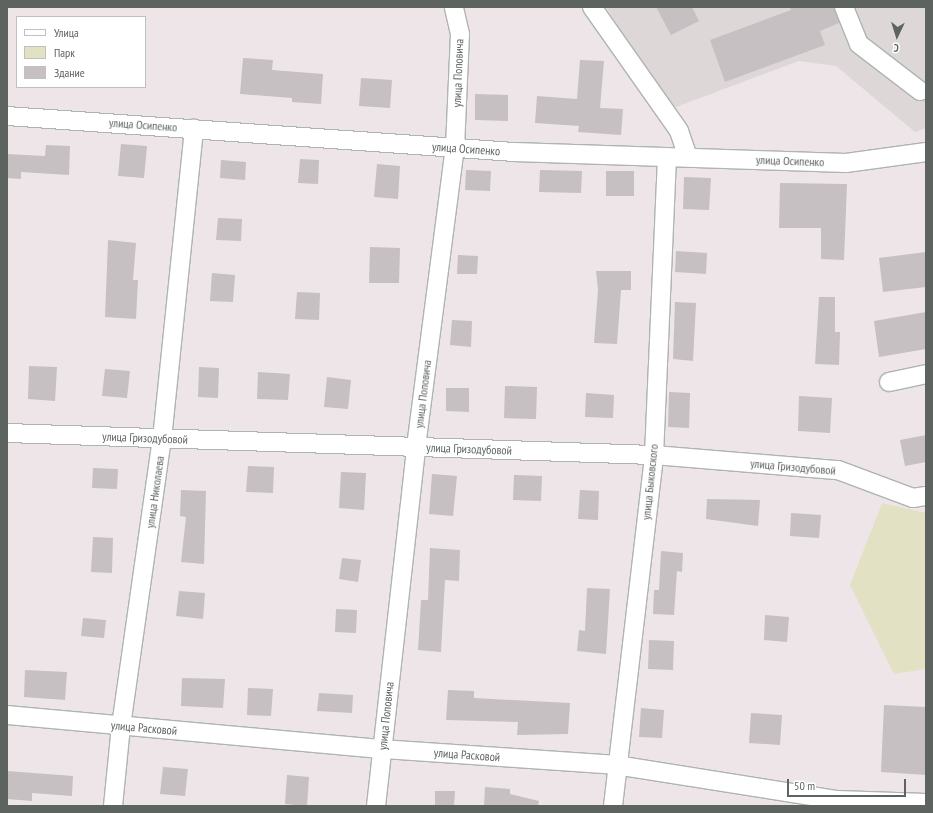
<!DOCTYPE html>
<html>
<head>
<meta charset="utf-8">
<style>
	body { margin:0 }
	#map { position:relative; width:933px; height:813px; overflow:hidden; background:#eee5e8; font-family:"PT Sans Narrow",sans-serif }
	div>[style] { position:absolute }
	.industrial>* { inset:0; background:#ddd7d8 }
	.green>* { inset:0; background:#e2e1c4 }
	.building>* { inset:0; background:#c6c0c2 }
	.roads { filter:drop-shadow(1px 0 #aeb4b1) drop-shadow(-1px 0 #aeb4b1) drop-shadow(0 1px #aeb4b1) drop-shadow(0 -1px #aeb4b1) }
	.minor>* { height:18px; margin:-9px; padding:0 9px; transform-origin:9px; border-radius:9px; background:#fff }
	span { translate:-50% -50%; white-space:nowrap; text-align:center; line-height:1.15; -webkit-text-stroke:3.5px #fff; paint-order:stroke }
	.street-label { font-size:12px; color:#5d6460 }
	.frame { position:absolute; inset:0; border:8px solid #5d6460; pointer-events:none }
	.legend { position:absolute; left:16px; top:16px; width:130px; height:72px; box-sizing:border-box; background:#fff; border:1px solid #bec1bf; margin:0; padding:5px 7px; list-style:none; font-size:12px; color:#5d6460 }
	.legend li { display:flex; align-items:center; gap:8px; height:20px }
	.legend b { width:20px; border:1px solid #bec1bf }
	.north { position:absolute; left:877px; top:16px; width:40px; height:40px; -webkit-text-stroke:3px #fff; paint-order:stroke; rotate:184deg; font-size:11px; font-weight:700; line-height:16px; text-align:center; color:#5d6460 }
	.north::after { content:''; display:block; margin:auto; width:14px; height:18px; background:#5d6460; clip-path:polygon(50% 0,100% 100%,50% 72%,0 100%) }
	.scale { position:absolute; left:787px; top:779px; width:119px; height:18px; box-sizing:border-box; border:2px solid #5d6460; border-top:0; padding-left:5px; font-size:12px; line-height:14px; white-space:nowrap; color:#5d6460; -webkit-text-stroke:3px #fff; paint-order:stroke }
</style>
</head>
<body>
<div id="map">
	<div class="industrial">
		<i style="clip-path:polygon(606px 7px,926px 7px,926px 128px,915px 132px,836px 66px,799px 61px,668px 110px)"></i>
	</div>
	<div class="green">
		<i style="clip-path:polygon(882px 503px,926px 513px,926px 669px,894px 674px,850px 585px)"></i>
	</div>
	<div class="building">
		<i style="clip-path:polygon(656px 7px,692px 7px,699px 21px,671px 35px)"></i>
		<i style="clip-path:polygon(790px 7px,834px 7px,839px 23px,820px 31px,825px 45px,725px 82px,710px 40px,791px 10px)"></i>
		<i style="clip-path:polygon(243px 58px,273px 60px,272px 70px,323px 74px,321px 104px,292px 102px,292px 98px,240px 94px)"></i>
		<i style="clip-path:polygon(580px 60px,604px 61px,600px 108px,623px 109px,621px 135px,578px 132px,579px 126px,535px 123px,537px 96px,577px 99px)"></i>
		<i style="clip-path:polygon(361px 78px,392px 80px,390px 108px,359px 106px)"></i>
		<i style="clip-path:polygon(475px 94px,508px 95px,508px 121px,475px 120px)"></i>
		<i style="clip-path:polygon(121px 144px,147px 146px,144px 178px,118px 176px)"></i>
		<i style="clip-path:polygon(46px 145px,70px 146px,69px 175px,21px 172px,21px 179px,7px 178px,7px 154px,45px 156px)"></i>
		<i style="clip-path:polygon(300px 159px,319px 160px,318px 184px,298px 183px)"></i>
		<i style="clip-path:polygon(221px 160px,246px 162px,245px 180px,220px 178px)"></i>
		<i style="clip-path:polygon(377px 164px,400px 166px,398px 199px,374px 197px)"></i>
		<i style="clip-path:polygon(466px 170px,491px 171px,490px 191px,465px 190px)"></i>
		<i style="clip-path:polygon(540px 170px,582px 171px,581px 193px,539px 192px)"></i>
		<i style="clip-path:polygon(606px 171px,634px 171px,634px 196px,606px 196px)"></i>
		<i style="clip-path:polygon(684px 177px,711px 178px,709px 210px,683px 209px)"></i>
		<i style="clip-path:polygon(780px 183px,847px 184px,844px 260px,821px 259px,821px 228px,779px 228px)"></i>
		<i style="clip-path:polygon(218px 218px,242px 219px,241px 241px,216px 240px)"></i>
		<i style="clip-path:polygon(108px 240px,136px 243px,133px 280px,138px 280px,136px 319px,105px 317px)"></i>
		<i style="clip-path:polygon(370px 247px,400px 248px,399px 283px,369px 283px)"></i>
		<i style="clip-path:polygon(676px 251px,707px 253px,706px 274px,675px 272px)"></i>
		<i style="clip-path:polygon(926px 252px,926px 287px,883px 292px,879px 258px)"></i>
		<i style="clip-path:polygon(458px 255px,478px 256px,477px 274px,457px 274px)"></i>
		<i style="clip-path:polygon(596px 271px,631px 271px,631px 290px,621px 290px,617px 344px,594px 343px,598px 290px)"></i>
		<i style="clip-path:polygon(212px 273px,235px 275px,233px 302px,210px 301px)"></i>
		<i style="clip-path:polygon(297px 292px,320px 293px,319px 320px,295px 319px)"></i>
		<i style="clip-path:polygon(819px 297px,835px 297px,835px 332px,840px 332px,839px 365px,815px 364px)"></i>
		<i style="clip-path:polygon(675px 302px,696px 303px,693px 361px,673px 359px)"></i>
		<i style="clip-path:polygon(926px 312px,926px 349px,879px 357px,874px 321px)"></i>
		<i style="clip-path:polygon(452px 320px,472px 321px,471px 347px,450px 345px)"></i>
		<i style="clip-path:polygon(29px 366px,57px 367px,55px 401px,28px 399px)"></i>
		<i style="clip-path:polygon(199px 367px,219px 368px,218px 398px,198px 397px)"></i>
		<i style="clip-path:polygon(105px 369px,130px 371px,127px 398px,102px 396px)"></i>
		<i style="clip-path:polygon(258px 372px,290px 374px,288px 400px,257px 399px)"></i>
		<i style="clip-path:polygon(327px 377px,351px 380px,348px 409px,324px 407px)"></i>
		<i style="clip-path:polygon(505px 386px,537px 387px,536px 419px,504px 418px)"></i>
		<i style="clip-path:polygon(446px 388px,469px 388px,469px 412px,446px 411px)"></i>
		<i style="clip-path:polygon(669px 392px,690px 393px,689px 428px,668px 427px)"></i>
		<i style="clip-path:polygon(586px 393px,614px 395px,613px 418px,585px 417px)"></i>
		<i style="clip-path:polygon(799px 396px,832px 398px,830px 433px,798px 431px)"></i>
		<i style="clip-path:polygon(926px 435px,926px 462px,905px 466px,900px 440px)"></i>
		<i style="clip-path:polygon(248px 466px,274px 467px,273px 493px,246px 492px)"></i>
		<i style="clip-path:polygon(93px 468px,118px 469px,117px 489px,92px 488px)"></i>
		<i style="clip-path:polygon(341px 472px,366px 473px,364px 510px,339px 508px)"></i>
		<i style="clip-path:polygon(432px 474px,457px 476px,453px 516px,429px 514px)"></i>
		<i style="clip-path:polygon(514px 475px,542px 476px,541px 501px,513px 500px)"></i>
		<i style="clip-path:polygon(181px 490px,206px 491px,204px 564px,181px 562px,186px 517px,180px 516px)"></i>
		<i style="clip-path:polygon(580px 490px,599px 491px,598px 520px,578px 519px)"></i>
		<i style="clip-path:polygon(707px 499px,760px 500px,758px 526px,706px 519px)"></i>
		<i style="clip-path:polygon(791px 513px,821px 515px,819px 538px,790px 536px)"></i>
		<i style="clip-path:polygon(93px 537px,113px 538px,112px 573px,91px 572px)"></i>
		<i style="clip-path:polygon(430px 548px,460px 550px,459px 581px,445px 580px,441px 652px,418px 650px,421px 600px,428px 600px)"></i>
		<i style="clip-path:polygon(661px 551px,683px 553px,682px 572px,677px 571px,674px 615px,653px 614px,654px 590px,659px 590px)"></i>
		<i style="clip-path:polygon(342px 558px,361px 560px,358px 582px,339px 579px)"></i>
		<i style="clip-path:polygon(587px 588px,610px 589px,606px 654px,577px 651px,579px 630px,585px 631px)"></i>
		<i style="clip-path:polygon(179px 591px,205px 593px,203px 619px,176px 616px)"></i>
		<i style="clip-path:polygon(336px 609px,357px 610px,356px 633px,335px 632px)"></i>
		<i style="clip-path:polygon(765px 615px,789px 617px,787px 642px,764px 640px)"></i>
		<i style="clip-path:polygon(83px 618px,106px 620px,104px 638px,81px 636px)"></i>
		<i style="clip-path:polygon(649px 640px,674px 641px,673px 670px,648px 669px)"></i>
		<i style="clip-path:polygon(25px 670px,67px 672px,65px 700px,24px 697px)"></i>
		<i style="clip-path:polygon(182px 678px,225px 679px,223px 708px,181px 706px)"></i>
		<i style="clip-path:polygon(248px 688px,273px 689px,271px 716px,247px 715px)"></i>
		<i style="clip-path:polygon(448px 690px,474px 691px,474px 698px,570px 703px,568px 734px,517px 735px,518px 722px,446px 720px)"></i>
		<i style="clip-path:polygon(319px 693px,353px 695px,352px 713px,317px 711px)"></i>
		<i style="clip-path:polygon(884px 705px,926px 707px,926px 775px,881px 772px)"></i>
		<i style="clip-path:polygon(641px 708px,664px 710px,662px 738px,639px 737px)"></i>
		<i style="clip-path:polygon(751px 713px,782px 715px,780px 745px,749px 743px)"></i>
		<i style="clip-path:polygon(163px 767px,188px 769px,185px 796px,160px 794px)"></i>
		<i style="clip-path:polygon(7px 771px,73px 776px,72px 796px,32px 793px,32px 801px,7px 799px)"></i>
		<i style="clip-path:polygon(287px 775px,309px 777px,307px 806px,285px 804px)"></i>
		<i style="clip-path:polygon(485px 787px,510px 789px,510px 794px,539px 801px,538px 806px,484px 806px)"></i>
		<i style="clip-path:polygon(435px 791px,455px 791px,454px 806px,435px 806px)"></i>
	</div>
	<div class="roads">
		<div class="minor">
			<i style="left:592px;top:7px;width:151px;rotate:54.9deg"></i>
			<i style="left:679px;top:131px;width:28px;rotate:71deg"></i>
			<i style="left:844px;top:7px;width:40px;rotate:68deg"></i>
			<i style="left:859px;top:44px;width:77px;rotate:37.6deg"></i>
			<i style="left:7px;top:116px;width:508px;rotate:4.06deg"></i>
			<i style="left:514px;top:152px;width:332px;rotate:1.9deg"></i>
			<i style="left:846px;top:163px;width:81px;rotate:-7.8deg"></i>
			<i style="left:889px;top:382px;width:38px;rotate:-12deg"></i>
			<i style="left:7px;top:433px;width:647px;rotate:1.95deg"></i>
			<i style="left:654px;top:455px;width:185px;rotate:4.7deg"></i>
			<i style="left:838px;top:470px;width:80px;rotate:20.5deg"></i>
			<i style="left:913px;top:498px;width:13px;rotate:-9deg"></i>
			<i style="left:7px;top:715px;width:377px;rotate:5.2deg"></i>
			<i style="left:382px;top:749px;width:235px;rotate:3.9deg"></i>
			<i style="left:616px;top:765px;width:224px;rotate:9deg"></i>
			<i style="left:837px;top:800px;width:89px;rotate:1.9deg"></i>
			<i style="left:113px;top:806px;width:80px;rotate:-84.3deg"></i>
			<i style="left:121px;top:726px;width:290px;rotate:-81.9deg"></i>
			<i style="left:162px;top:439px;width:312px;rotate:-84.1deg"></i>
			<i style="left:376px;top:806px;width:361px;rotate:-83.6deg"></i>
			<i style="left:416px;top:447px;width:302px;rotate:-82.6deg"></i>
			<i style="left:455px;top:148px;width:114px;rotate:-87.5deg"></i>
			<i style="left:460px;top:34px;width:28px;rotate:-103deg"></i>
			<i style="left:613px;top:806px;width:353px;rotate:-83.3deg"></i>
			<i style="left:654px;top:455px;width:298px;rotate:-87.5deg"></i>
		</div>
	</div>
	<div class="street-label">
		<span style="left:458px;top:73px;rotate:-88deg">улица Поповича</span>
		<span style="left:143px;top:125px;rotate:4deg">улица Осипенко</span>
		<span style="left:466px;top:149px;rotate:4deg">улица Осипенко</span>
		<span style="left:790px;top:161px;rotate:2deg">улица Осипенко</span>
		<span style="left:423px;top:394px;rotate:-83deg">улица Поповича</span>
		<span style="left:145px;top:438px;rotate:2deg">улица Гризодубовой</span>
		<span style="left:469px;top:449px;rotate:2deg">улица Гризодубовой</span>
		<span style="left:793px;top:467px;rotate:5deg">улица Гризодубовой</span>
		<span style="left:650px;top:482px;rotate:-84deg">улица Быковского</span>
		<span style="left:155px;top:492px;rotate:-82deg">улица Николаева</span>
		<span style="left:386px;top:716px;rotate:-84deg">улица Поповича</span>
		<span style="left:144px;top:728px;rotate:5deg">улица Расковой</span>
		<span style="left:467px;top:755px;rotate:4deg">улица Расковой</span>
	</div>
	<div class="frame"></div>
	<ul class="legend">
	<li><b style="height:5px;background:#fff"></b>Улица</li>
	<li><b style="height:11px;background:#e2e1c4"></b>Парк</li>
	<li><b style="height:11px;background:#c6c0c2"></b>Здание</li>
	</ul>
	<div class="north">С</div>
	<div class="scale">50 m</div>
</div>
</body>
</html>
